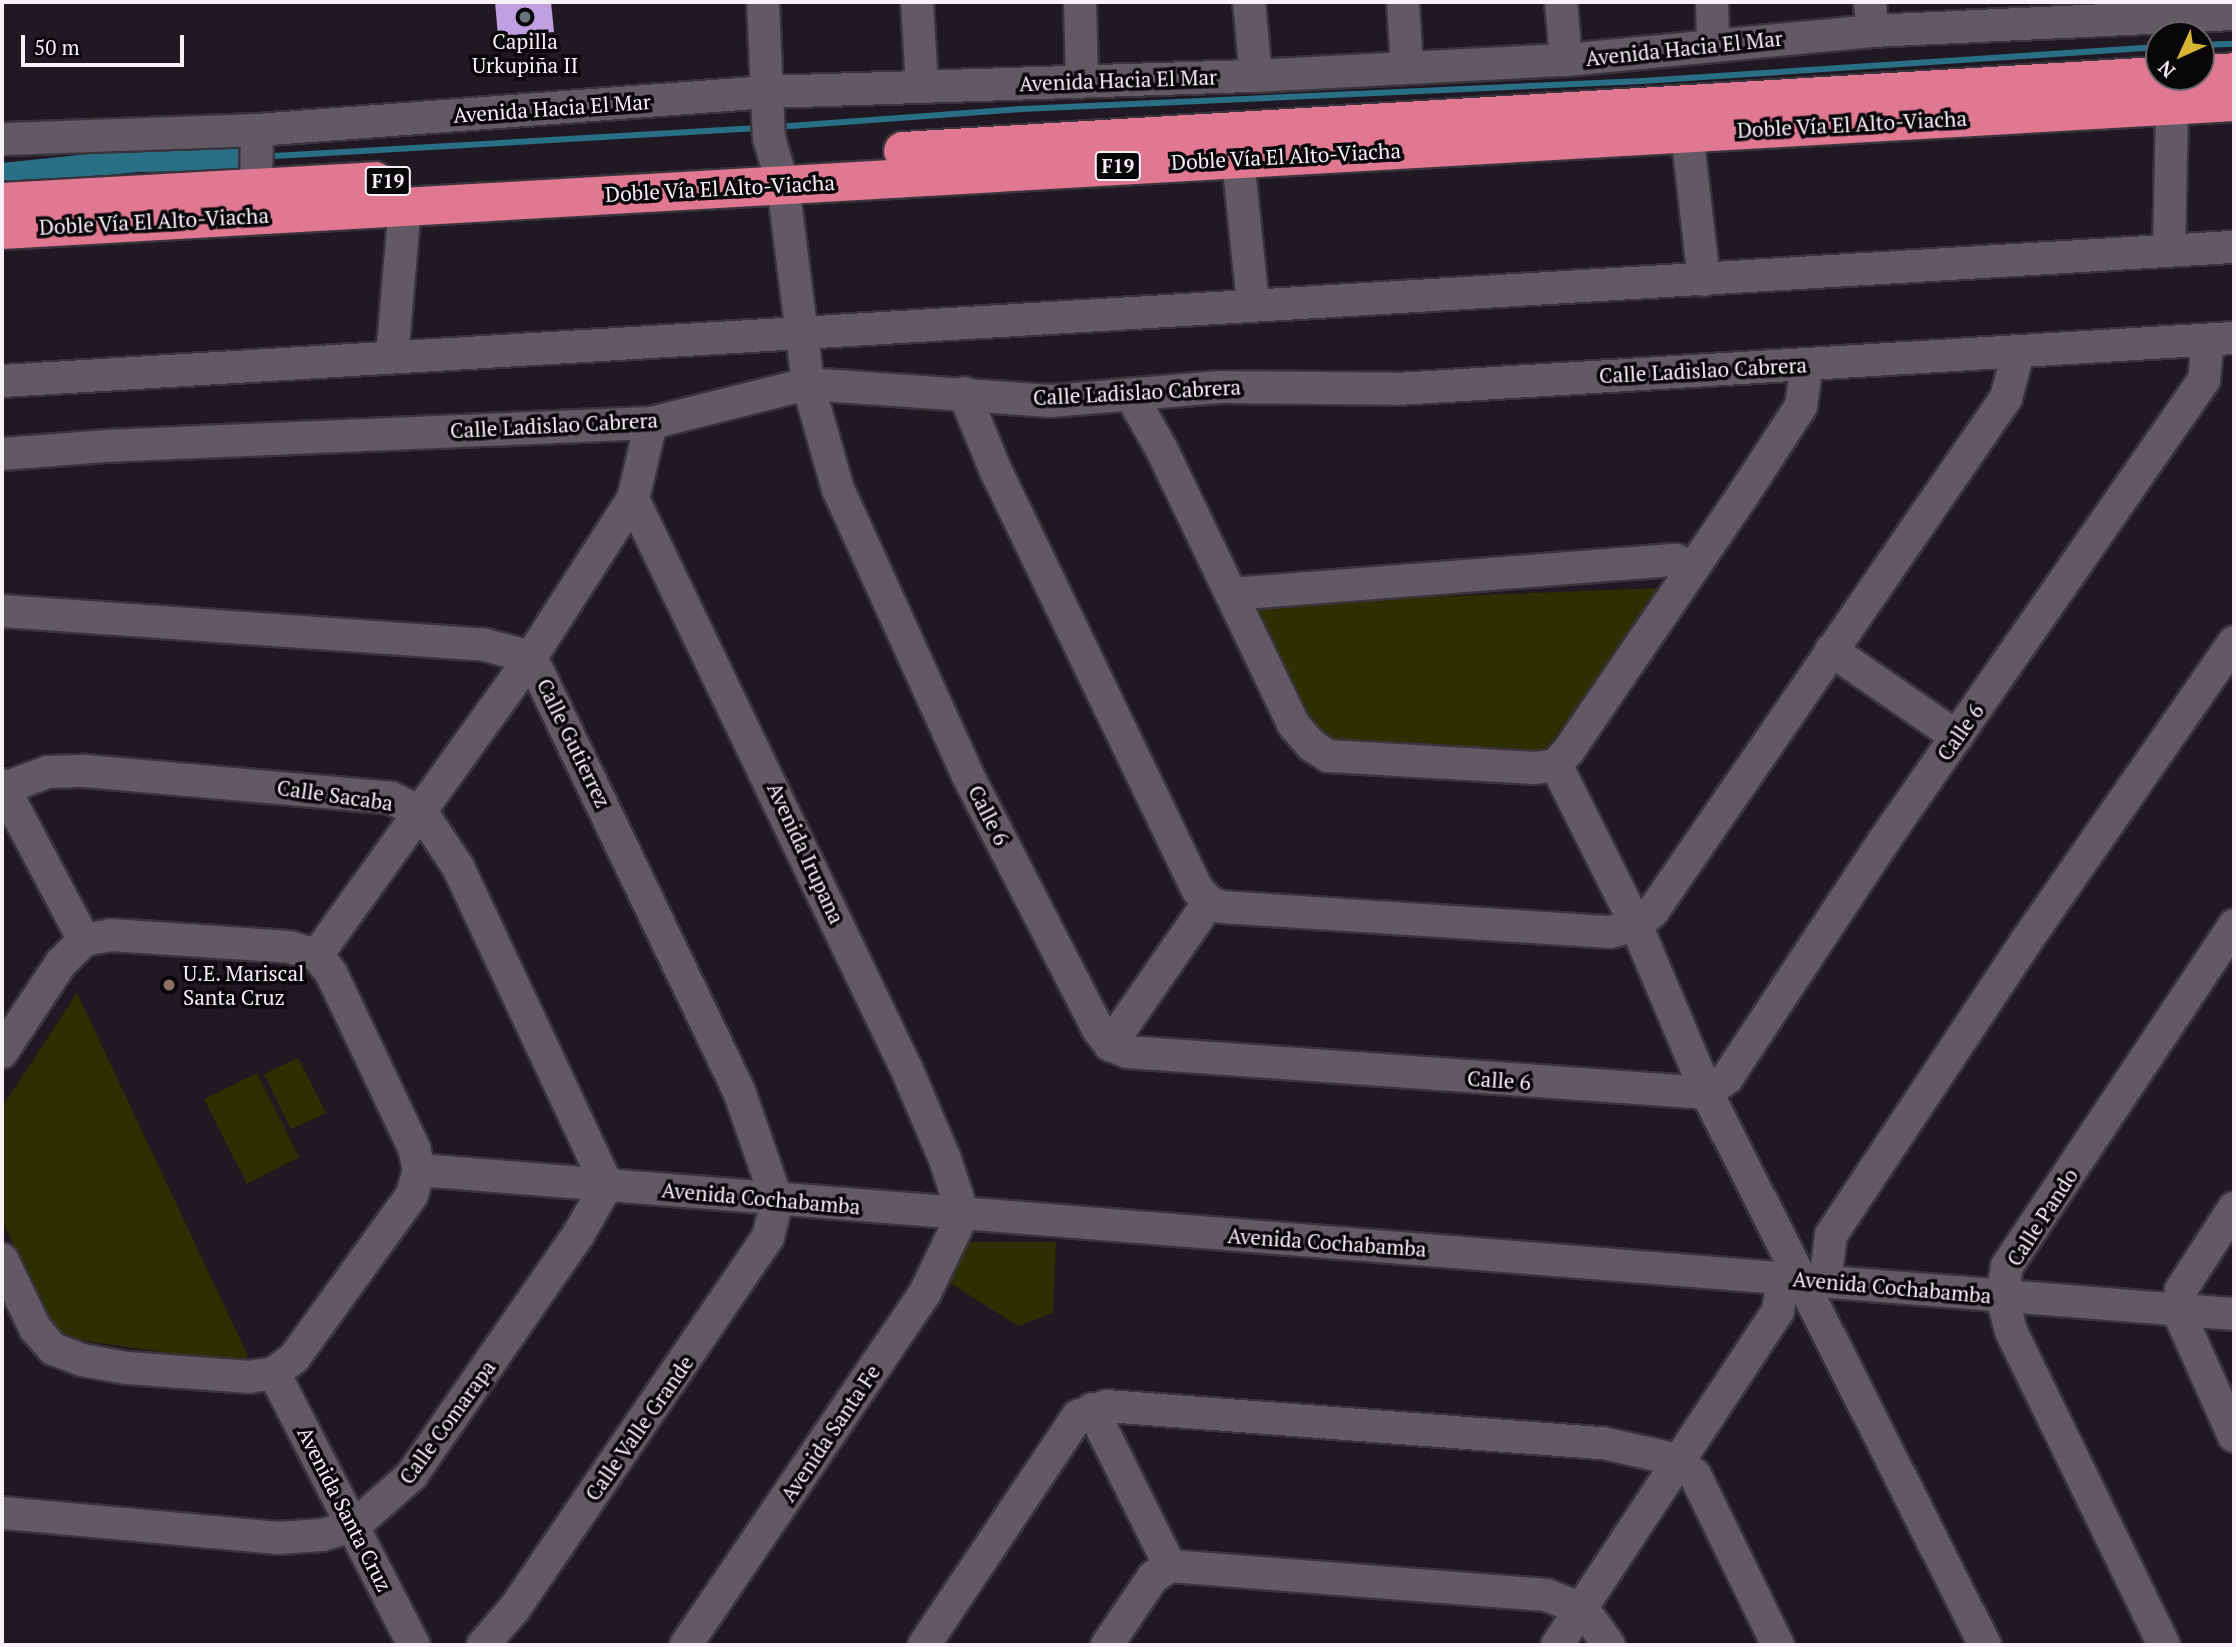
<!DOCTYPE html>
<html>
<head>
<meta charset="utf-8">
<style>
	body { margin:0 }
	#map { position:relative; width:2236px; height:1647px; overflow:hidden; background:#201923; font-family:"PT Serif",serif }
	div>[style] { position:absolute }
	.green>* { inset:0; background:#2c2f00 }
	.stream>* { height:6px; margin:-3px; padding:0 3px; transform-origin:3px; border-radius:3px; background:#296f85 }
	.canal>* { height:23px; margin:-11.5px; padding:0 11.5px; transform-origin:11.5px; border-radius:11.5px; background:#296f85 }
	.building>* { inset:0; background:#c0a0e0 }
	.roads { filter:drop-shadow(2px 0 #39343b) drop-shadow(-2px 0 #39343b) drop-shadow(0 2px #39343b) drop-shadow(0 -2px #39343b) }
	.minor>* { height:32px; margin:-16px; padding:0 16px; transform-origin:16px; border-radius:16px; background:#625964 }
	.highway>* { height:38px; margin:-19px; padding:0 19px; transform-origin:19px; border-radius:19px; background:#e17891 }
	.dots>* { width:19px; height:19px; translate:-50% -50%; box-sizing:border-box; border:4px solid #080609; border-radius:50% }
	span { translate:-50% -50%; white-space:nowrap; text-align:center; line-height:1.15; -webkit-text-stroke:7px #080609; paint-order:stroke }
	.shield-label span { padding:2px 5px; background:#080609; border:2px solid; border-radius:5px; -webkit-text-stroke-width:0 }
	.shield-label { font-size:19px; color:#f6f0f7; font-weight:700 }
	.poi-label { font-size:21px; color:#f6f0f7 }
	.left { translate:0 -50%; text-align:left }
	.street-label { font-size:21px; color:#f6f0f7 }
	.frame { position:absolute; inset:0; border:4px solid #f6f0f7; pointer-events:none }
	.north { position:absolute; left:2145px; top:21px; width:70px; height:70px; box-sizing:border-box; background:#080609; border:2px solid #676468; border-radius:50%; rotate:225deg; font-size:19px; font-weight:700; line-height:28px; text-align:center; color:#f6f0f7 }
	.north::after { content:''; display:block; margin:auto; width:24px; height:32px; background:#d6b534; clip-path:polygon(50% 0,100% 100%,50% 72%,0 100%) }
	.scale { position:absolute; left:21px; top:35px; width:163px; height:32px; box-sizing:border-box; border:4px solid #f6f0f7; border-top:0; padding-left:9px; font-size:21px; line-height:24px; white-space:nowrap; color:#f6f0f7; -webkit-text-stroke:5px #080609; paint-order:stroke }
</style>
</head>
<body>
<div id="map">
	<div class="green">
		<i style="clip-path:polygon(1661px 588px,1542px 755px,1315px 738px,1249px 604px)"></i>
		<i style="clip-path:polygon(77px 993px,248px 1356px,240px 1363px,57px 1337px,2px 1220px,2px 1107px)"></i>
		<i style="clip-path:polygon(298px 1058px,326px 1113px,291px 1129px,264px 1074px)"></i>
		<i style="clip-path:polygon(257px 1073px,299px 1157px,247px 1184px,204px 1099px)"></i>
		<i style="clip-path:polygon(969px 1242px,1056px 1242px,1053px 1313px,1018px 1326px,949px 1282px)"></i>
	</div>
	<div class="stream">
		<i style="left:2201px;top:45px;width:33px;rotate:-2deg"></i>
		<i style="left:776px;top:127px;width:247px;rotate:-4.2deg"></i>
		<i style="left:1022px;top:109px;width:621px;rotate:-2.59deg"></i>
		<i style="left:1642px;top:81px;width:518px;rotate:-3.76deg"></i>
		<i style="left:274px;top:156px;width:485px;rotate:-3.3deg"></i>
	</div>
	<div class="canal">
		<i style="left:2px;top:174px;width:137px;rotate:-5.9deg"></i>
		<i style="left:138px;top:160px;width:103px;rotate:-1.1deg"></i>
	</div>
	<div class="building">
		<i style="clip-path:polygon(495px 2px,551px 2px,554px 32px,498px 36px)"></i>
	</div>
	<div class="roads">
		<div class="minor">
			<i style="left:763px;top:2px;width:136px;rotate:87.5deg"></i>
			<i style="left:769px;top:138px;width:49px;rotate:73.4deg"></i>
			<i style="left:783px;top:185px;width:201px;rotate:82.8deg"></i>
			<i style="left:808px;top:384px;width:109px;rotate:74.1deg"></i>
			<i style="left:838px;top:489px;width:315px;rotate:65.6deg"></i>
			<i style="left:968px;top:776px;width:284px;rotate:62.8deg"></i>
			<i style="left:1098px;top:1029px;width:20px;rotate:53deg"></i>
			<i style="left:1110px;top:1045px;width:18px;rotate:22deg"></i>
			<i style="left:1127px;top:1052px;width:581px;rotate:4.04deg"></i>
			<i style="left:1707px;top:1093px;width:25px;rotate:-37deg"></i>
			<i style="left:1727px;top:1078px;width:283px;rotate:-56.5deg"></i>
			<i style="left:1883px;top:842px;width:563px;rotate:-55.21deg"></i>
			<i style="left:2204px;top:380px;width:40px;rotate:-84.3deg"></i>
			<i style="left:917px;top:2px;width:84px;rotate:86.6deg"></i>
			<i style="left:1080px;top:2px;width:79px;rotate:88.5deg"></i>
			<i style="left:1249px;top:2px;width:74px;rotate:84.6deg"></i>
			<i style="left:1403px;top:2px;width:66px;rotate:86.5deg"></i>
			<i style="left:1561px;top:2px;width:58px;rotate:85.1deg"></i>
			<i style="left:1712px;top:2px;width:41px;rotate:88.6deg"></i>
			<i style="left:1870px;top:2px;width:29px;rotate:86deg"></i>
			<i style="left:1687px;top:133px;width:148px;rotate:83.4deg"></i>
			<i style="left:2px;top:139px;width:255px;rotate:-2deg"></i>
			<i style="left:257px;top:130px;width:511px;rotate:-4.26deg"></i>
			<i style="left:767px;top:92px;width:489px;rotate:-1.9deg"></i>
			<i style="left:1256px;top:76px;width:310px;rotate:-3deg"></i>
			<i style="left:1566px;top:60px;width:307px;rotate:-5.4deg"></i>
			<i style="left:1872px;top:31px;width:362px;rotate:-2.7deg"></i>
			<i style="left:1238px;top:159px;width:145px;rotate:84.1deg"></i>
			<i style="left:256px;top:188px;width:58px;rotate:-89deg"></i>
			<i style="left:2169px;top:251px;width:145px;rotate:-88.8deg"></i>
			<i style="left:392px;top:357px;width:152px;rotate:-85.1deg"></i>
			<i style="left:2px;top:381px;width:2236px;rotate:-3.44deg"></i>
			<i style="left:964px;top:393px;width:82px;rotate:67.8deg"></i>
			<i style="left:995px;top:469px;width:467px;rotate:64.3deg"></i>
			<i style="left:1198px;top:890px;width:16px;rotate:47deg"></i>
			<i style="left:1209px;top:902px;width:14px;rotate:21deg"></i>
			<i style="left:1222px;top:907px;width:389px;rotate:3.7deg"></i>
			<i style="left:1610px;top:932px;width:27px;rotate:-15deg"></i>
			<i style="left:1636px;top:925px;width:22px;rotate:-39deg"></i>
			<i style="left:1653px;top:911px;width:623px;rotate:-55.47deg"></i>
			<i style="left:2006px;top:398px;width:47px;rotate:-75.1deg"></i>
			<i style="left:1131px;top:395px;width:61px;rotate:60.5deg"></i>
			<i style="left:1161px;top:448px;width:306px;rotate:64.4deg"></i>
			<i style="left:1293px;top:724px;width:28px;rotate:49deg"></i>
			<i style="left:1311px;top:745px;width:20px;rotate:33deg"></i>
			<i style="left:1328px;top:756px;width:207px;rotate:3.3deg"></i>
			<i style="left:1535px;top:768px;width:21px;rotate:-8deg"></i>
			<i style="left:1556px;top:765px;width:20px;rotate:-49deg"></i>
			<i style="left:1569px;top:750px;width:309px;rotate:-55.7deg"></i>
			<i style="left:1743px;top:495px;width:106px;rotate:-56.9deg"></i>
			<i style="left:1801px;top:406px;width:42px;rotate:-81.9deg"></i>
			<i style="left:2px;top:454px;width:103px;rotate:-4.4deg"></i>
			<i style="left:105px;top:446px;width:546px;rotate:-2.41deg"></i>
			<i style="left:651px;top:423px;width:162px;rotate:-14deg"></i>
			<i style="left:808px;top:384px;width:243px;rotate:4deg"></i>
			<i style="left:1050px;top:401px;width:171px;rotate:-4.7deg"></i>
			<i style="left:1220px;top:387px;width:177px;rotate:0.6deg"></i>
			<i style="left:1397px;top:389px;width:839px;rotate:-3.49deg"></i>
			<i style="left:633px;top:499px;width:633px;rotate:64.37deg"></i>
			<i style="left:907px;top:1070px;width:97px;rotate:66.9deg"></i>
			<i style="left:945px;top:1159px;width:58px;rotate:71.9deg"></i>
			<i style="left:963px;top:1214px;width:88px;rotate:115.7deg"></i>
			<i style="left:925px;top:1293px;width:425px;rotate:124.2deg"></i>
			<i style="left:1231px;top:594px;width:446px;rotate:-4.4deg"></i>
			<i style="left:1676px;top:560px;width:17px;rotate:31deg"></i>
			<i style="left:2px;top:611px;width:484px;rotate:4deg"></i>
			<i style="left:485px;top:645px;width:48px;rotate:14.6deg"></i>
			<i style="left:531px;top:657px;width:484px;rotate:64.4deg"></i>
			<i style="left:740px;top:1094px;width:113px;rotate:70.9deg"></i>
			<i style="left:777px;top:1201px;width:37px;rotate:104deg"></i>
			<i style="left:768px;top:1237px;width:450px;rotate:124.3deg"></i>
			<i style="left:514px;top:1609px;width:48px;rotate:130.7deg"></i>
			<i style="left:1831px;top:650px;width:153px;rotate:34.6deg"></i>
			<i style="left:1556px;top:765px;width:179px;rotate:63.4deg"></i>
			<i style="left:1636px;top:925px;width:182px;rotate:67.1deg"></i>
			<i style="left:1707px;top:1093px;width:618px;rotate:63.27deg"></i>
			<i style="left:2px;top:785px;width:175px;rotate:62.1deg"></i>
			<i style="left:2px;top:789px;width:49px;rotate:-20.3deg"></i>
			<i style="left:48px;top:772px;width:37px;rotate:-2deg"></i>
			<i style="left:85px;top:771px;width:307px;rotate:5deg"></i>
			<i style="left:391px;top:798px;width:34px;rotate:26deg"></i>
			<i style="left:422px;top:813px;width:65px;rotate:56.3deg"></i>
			<i style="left:458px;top:867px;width:351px;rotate:64.9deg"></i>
			<i style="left:607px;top:1185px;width:58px;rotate:120.1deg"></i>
			<i style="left:578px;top:1235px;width:292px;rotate:124.7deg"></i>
			<i style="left:412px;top:1475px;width:76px;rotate:138.7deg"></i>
			<i style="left:355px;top:1525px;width:34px;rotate:163deg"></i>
			<i style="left:322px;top:1535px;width:44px;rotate:176.1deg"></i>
			<i style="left:278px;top:1538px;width:277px;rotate:-174.8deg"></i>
			<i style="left:317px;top:955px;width:367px;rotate:-54.3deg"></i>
			<i style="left:531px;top:657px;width:188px;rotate:-57.2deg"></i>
			<i style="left:633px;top:499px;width:78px;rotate:-76.7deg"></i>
			<i style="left:1110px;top:1045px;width:174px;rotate:-55.3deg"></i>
			<i style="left:2px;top:1052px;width:107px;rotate:-56.5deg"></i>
			<i style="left:61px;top:963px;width:33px;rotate:-45deg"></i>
			<i style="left:84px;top:940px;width:27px;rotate:-10deg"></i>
			<i style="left:111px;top:935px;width:179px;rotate:3.8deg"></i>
			<i style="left:290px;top:947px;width:28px;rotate:17deg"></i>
			<i style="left:317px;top:955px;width:23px;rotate:52deg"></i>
			<i style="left:331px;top:973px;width:194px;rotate:64.6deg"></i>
			<i style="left:414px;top:1148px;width:23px;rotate:77deg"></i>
			<i style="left:419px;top:1170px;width:26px;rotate:106deg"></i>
			<i style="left:412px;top:1195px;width:201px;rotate:125.9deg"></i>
			<i style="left:294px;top:1358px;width:25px;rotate:143deg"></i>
			<i style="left:274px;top:1373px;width:24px;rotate:171deg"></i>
			<i style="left:250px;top:1377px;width:123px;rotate:-175.8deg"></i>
			<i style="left:127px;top:1368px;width:46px;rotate:-169.9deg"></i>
			<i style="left:82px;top:1360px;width:31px;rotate:-159deg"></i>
			<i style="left:53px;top:1349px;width:28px;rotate:-131deg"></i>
			<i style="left:35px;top:1328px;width:76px;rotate:-115.6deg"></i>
			<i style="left:419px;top:1170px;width:1821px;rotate:4.54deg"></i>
			<i style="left:2234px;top:1208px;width:98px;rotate:122.9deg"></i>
			<i style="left:2181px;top:1290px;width:21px;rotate:98deg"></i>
			<i style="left:2178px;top:1311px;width:137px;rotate:65.9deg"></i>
			<i style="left:1825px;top:1282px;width:47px;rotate:-82.7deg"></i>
			<i style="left:1831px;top:1235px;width:354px;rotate:-56.4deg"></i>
			<i style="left:2027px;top:940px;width:363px;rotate:-55.2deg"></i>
			<i style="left:274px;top:1373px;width:306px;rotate:62.8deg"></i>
			<i style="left:1092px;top:1409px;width:175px;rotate:63.6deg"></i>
			<i style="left:924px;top:1645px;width:276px;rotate:-56.1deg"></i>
			<i style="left:1078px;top:1416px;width:31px;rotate:-19deg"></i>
			<i style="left:1107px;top:1406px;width:497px;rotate:4.3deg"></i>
			<i style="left:1603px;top:1443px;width:76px;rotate:12.9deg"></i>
			<i style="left:1677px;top:1460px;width:23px;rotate:40deg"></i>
			<i style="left:1695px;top:1475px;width:189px;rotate:64deg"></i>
			<i style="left:1107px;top:1645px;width:82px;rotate:-55.9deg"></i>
			<i style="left:1153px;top:1577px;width:20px;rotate:-33deg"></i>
			<i style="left:1170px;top:1566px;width:377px;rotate:4.4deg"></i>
			<i style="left:1546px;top:1595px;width:40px;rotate:21deg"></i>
			<i style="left:1583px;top:1609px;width:44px;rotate:54.2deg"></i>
			<i style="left:1557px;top:1645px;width:400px;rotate:-56.5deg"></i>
			<i style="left:1778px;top:1311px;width:33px;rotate:-81deg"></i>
			<i style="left:2164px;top:1645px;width:349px;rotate:-116deg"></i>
			<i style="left:2011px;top:1331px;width:35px;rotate:-105deg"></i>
			<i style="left:2002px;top:1297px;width:31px;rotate:-81deg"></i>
			<i style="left:2007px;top:1266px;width:410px;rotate:-56.3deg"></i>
		</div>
		<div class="highway">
			<i style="left:2201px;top:74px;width:33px;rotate:-3deg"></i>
			<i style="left:903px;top:151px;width:1258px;rotate:-3.42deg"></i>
			<i style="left:2px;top:202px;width:374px;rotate:-3.2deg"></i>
			<i style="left:2px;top:230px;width:2236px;rotate:-3.28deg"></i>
		</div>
	</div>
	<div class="dots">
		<i style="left:525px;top:17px;background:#6b7280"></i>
		<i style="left:169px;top:985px;background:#8d6e63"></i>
	</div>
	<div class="shield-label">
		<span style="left:1118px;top:166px">F19</span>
		<span style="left:388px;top:181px">F19</span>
	</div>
	<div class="poi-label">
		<span style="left:525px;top:53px">Capilla<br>Urkupiña II</span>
		<span class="left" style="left:183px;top:985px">U.E. Mariscal<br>Santa Cruz</span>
	</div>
	<div class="street-label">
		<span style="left:1684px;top:48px;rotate:-6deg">Avenida Hacia El Mar</span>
		<span style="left:1118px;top:80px;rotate:-2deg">Avenida Hacia El Mar</span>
		<span style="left:552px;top:108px;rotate:-4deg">Avenida Hacia El Mar</span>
		<span style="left:1852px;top:124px;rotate:-3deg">Doble Vía El Alto-Viacha</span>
		<span style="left:1286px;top:156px;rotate:-3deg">Doble Vía El Alto-Viacha</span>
		<span style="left:720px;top:188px;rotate:-3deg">Doble Vía El Alto-Viacha</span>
		<span style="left:154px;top:221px;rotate:-3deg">Doble Vía El Alto-Viacha</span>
		<span style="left:1703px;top:370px;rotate:-3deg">Calle Ladislao Cabrera</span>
		<span style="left:1137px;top:392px;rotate:-3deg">Calle Ladislao Cabrera</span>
		<span style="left:554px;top:425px;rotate:-3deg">Calle Ladislao Cabrera</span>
		<span style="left:1960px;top:732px;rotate:-55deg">Calle 6</span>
		<span style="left:574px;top:743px;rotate:64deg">Calle Gutierrez</span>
		<span style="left:335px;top:795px;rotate:8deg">Calle Sacaba</span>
		<span style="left:989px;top:815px;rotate:63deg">Calle 6</span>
		<span style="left:806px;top:853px;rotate:65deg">Avenida Irupana</span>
		<span style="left:1499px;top:1080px;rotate:4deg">Calle 6</span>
		<span style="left:761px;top:1198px;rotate:5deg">Avenida Cochabamba</span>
		<span style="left:2042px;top:1217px;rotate:-57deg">Calle Pando</span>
		<span style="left:1327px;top:1242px;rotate:4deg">Avenida Cochabamba</span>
		<span style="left:1892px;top:1287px;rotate:5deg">Avenida Cochabamba</span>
		<span style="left:447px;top:1422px;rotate:-54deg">Calle Comarapa</span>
		<span style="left:639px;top:1428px;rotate:-55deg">Calle Valle Grande</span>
		<span style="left:830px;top:1433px;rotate:-56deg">Avenida Santa Fe</span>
		<span style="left:345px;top:1509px;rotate:63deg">Avenida Santa Cruz</span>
	</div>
	<div class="frame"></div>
	<div class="north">N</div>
	<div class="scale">50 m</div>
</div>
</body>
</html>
